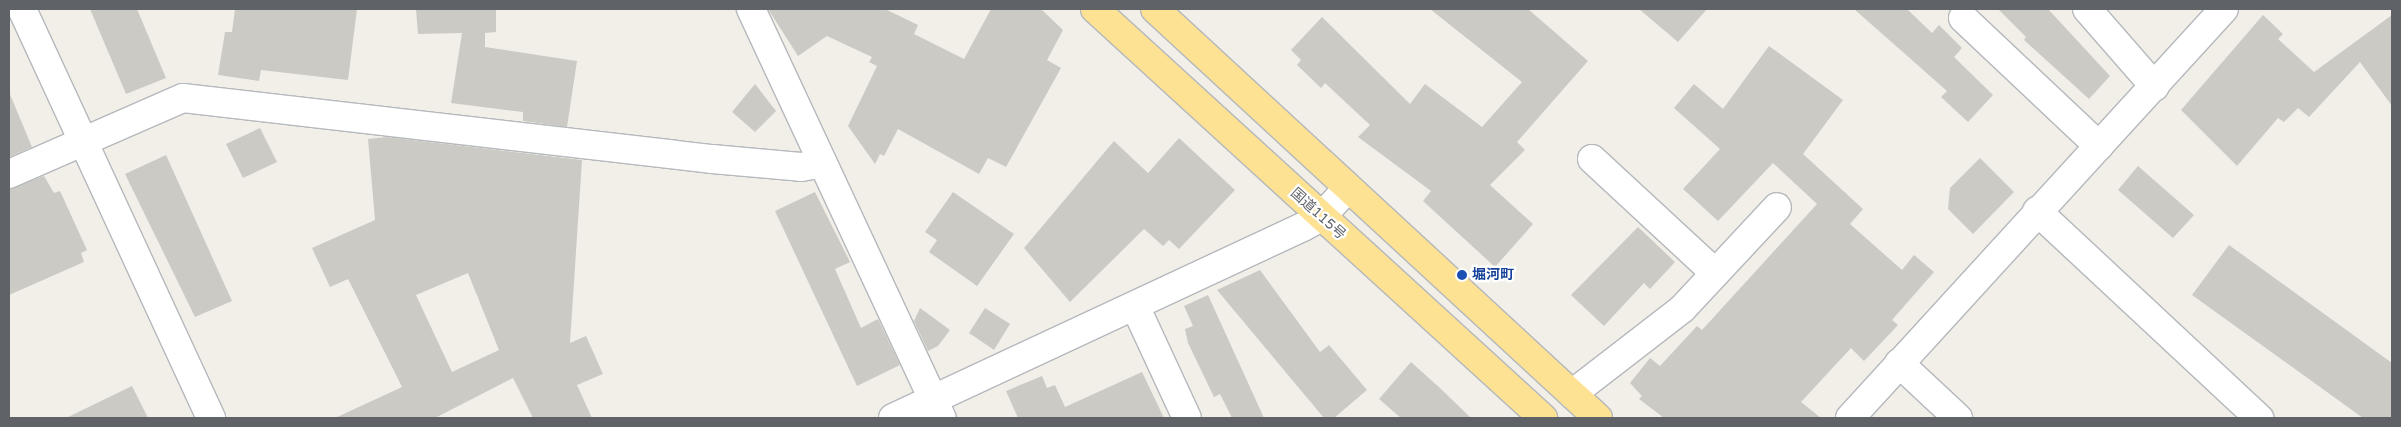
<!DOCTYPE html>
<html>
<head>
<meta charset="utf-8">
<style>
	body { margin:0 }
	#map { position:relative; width:2401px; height:427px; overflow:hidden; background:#f1efe8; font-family:"Varela Round","Noto Sans JP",sans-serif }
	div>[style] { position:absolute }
	.building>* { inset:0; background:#cccac5 }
	.roads { filter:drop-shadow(1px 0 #b5b8bc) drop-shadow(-1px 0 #b5b8bc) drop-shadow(0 1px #b5b8bc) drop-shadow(0 -1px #b5b8bc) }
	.minor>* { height:28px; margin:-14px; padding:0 14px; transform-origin:14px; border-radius:14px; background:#fff }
	.highway>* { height:28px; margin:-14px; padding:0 14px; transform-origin:14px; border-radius:14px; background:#fde293 }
	.dots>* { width:14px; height:14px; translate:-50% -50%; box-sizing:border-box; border:2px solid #fff; border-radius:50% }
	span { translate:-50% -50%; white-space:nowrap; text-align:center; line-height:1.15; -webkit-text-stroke:4.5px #fff; paint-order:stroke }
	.street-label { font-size:14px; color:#5f6368 }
	.transit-label { font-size:14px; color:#164399; font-weight:700 }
	.left { translate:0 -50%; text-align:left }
	.frame { position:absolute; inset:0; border:10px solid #5f6368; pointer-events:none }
</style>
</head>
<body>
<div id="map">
	<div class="building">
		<i style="clip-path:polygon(90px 9px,137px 9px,166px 78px,126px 94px)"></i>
		<i style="clip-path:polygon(235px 9px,357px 9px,348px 80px,261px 70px,259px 81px,218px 75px,225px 32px,232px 32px)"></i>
		<i style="clip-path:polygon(416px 9px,496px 9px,496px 32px,485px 33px,485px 47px,577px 61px,567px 127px,523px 121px,523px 112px,451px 103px,462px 33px,418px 34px)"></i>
		<i style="clip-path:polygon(768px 9px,885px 9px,918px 25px,914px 34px,964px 59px,991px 9px,1041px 9px,1063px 30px,1047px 60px,1061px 68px,1006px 167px,988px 158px,979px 174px,898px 129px,884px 156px,880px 154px,875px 164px,848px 126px,877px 66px,869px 62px,872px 57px,827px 36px,798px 56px)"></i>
		<i style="clip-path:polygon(1430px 9px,1528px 9px,1588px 61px,1517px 142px,1525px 150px,1490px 185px,1533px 224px,1495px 267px,1423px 201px,1431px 191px,1358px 137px,1370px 125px,1325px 83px,1321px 88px,1297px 65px,1301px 60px,1291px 50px,1322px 17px,1410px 104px,1425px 84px,1482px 127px,1522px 82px)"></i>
		<i style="clip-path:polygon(1639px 9px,1707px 9px,1678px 42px)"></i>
		<i style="clip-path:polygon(1854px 9px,1907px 9px,1932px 33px,1939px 25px,1962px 48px,1954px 57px,1993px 95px,1968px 122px,1941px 97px,1947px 91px)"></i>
		<i style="clip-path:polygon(1998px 9px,2048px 9px,2110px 76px,2089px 99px,2024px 40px,2026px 37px)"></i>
		<i style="clip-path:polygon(2263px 15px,2283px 34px,2278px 39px,2314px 72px,2392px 15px,2392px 106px,2360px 62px,2309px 117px,2298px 108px,2284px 122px,2278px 118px,2237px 166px,2181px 110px)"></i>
		<i style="clip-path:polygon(1769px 46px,1843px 100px,1803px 154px,1863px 209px,1850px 224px,1902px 270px,1914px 255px,1934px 272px,1892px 320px,1898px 325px,1864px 361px,1851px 348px,1801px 402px,1821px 418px,1664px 418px,1639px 399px,1642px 396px,1630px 383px,1650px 358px,1660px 366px,1697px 326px,1702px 330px,1817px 204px,1773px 163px,1718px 221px,1683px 189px,1720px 149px,1674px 108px,1694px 84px,1723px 109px)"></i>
		<i style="clip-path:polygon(755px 84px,776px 111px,755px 132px,732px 112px)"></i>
		<i style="clip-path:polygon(9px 92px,32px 147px,9px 157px)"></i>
		<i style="clip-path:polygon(260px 128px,277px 162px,243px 178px,226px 144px)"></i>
		<i style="clip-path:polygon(evenodd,387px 137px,582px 160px,570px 343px,586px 336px,603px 374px,577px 385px,592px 418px,533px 418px,513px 378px,435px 418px,335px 418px,402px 387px,348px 279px,330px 287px,312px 248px,375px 220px,368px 139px,387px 137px,468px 273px,499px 350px,452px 372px,416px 295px,468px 273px)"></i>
		<i style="clip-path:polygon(1179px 138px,1235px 190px,1179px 249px,1169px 240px,1163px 246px,1144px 229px,1070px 302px,1024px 248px,1114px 141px,1148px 173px)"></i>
		<i style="clip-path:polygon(166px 155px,232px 301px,195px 317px,125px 174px)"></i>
		<i style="clip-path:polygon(1980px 158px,2014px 192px,1973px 234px,1948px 209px,1950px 188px)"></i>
		<i style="clip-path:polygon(2138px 166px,2194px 215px,2173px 238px,2118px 190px)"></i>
		<i style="clip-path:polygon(44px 176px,54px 193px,60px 191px,87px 250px,81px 253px,84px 262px,9px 295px,9px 189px)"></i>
		<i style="clip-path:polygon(815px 192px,850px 262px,835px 269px,861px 328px,878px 319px,900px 365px,857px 386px,775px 211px)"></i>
		<i style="clip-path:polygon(953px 192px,1014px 234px,977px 286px,929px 252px,937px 240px,925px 232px)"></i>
		<i style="clip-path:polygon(1638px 227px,1675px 262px,1650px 289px,1644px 283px,1604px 326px,1571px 295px)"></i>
		<i style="clip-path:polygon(2229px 245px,2392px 363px,2392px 418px,2363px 418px,2192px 295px)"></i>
		<i style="clip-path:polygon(1260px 270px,1320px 352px,1329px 345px,1367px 390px,1334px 418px,1324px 418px,1217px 290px)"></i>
		<i style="clip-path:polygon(1208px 295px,1264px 418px,1232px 418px,1220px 394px,1214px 397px,1188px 343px,1185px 329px,1193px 326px,1184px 306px)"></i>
		<i style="clip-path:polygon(920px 308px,950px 330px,938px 346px,928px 351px,914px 321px)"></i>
		<i style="clip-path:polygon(985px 308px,1010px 324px,994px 350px,969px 333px)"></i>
		<i style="clip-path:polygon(1411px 362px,1441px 389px,1471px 418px,1401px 418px,1379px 399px)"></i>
		<i style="clip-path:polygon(1142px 372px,1164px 418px,1018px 418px,1006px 391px,1042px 376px,1047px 388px,1055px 385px,1065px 407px)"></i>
		<i style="clip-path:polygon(132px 386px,148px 418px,66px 418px)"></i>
	</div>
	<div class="roads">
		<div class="minor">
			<i style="left:22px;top:9px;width:451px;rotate:65.2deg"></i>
			<i style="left:751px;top:9px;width:451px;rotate:65deg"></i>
			<i style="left:2087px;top:9px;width:103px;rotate:48.9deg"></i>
			<i style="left:1963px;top:18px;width:187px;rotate:43.3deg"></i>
			<i style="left:1592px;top:159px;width:168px;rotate:42.8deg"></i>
			<i style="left:9px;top:174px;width:190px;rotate:-23.6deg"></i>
			<i style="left:183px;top:98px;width:533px;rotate:6.58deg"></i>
			<i style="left:712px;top:159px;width:89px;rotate:5.1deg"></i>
			<i style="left:801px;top:167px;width:22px;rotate:-10deg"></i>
			<i style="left:2037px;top:211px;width:304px;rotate:43deg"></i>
			<i style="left:1135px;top:306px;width:123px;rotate:65.1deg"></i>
			<i style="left:1899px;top:363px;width:81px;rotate:43deg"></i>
			<i style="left:1572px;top:394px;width:139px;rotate:-37.7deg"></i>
			<i style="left:1682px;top:309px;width:139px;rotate:-47deg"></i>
			<i style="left:893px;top:418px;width:452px;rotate:-25deg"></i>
			<i style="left:1303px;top:227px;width:21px;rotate:-29deg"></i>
			<i style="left:1321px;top:217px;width:40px;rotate:-47deg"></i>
			<i style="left:1850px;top:418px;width:554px;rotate:-47.56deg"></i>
		</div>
		<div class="highway">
			<i style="left:1095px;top:9px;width:607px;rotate:42.39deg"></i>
			<i style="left:1155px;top:9px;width:603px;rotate:42.71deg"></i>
		</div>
	</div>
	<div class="dots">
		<i style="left:1462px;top:275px;background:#1a4fb4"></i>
	</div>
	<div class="street-label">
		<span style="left:1318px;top:214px;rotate:42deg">国道115号</span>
	</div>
	<div class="transit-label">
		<span class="left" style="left:1472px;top:275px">堀河町</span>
	</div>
	<div class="frame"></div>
</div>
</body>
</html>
